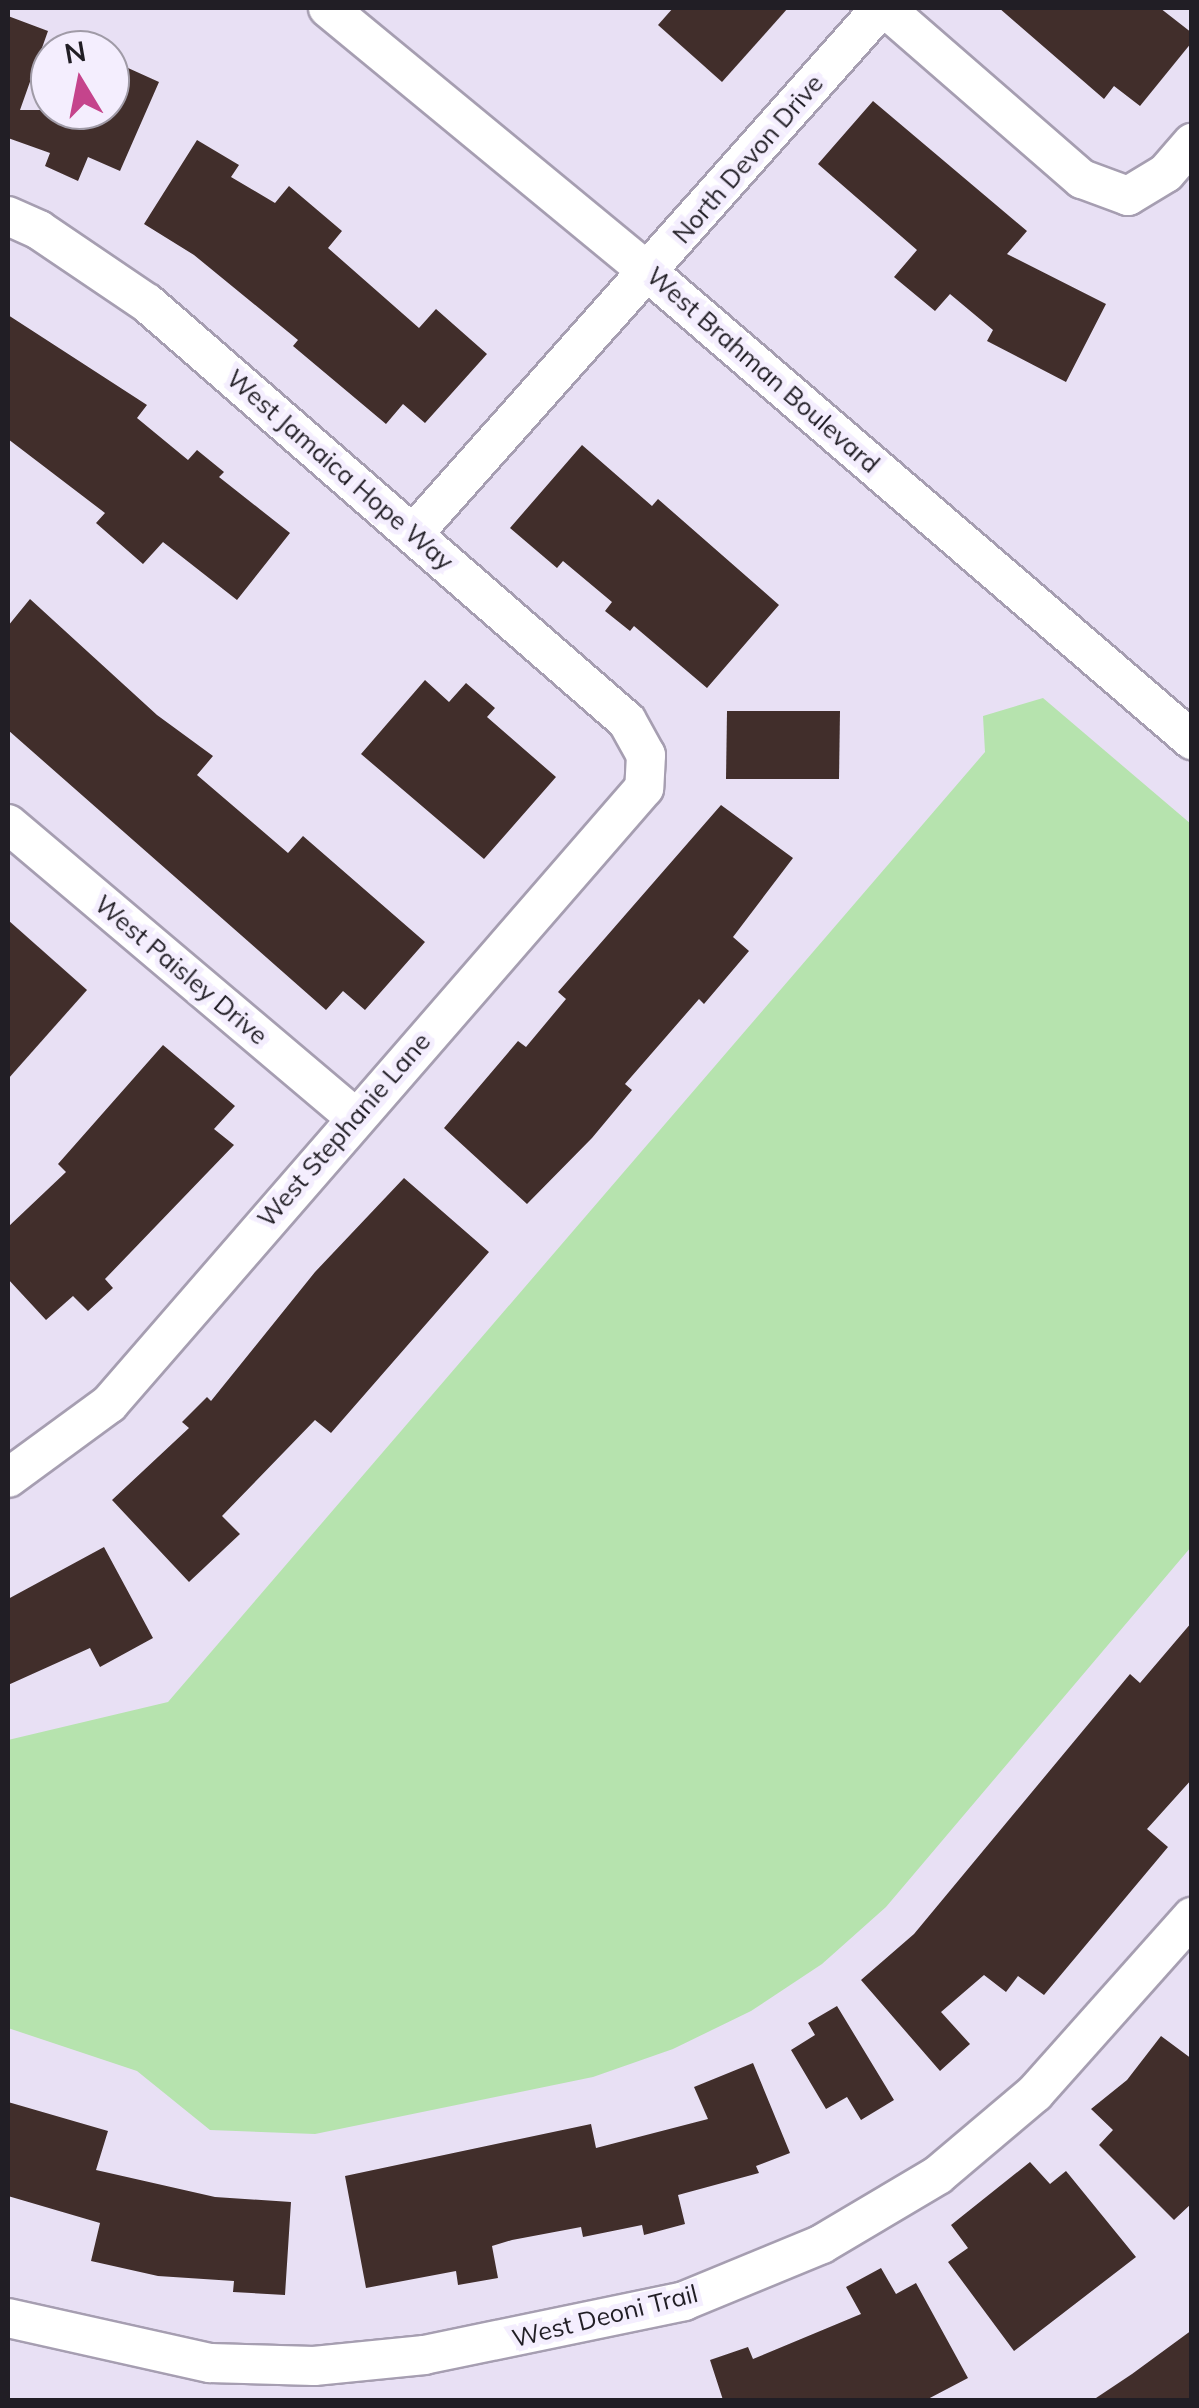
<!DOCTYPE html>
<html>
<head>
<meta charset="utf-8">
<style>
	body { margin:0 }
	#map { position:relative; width:1199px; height:2408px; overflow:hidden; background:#e8e0f4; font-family:Mulish,sans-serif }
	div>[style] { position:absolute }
	.green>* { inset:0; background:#b6e3ae }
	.building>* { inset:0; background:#412e2b }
	.roads { filter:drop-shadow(2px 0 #a69eb1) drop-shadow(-2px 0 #a69eb1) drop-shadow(0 2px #a69eb1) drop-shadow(0 -2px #a69eb1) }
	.minor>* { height:38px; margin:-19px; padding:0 19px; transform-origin:19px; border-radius:19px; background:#fff }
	span { translate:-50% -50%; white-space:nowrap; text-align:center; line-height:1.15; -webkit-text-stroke:10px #f4eefe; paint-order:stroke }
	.street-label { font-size:25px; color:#211e25 }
	.frame { position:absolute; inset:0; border:10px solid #211e25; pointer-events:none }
	.north { position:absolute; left:30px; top:30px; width:100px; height:100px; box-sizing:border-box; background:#f4eefe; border:2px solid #a09ba7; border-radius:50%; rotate:350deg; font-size:28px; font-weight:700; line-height:40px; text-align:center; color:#211e25 }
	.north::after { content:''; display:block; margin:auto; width:35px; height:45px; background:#c5448c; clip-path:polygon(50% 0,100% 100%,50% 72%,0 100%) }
</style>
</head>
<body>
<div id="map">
	<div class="green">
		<i style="clip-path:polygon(1043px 698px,1191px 824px,1191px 1547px,886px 1907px,822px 1964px,751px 2011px,673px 2049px,593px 2077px,315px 2134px,210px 2130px,137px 2071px,8px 2028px,8px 1740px,168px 1702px,985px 752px,983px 716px)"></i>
	</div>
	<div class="building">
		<i style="clip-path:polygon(673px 8px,788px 8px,722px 82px,658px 25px)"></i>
		<i style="clip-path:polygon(999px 8px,1160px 8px,1192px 33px,1192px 42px,1140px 106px,1114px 86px,1104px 99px)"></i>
		<i style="clip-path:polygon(8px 16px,48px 31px,20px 110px,110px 110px,117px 63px,159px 82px,120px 171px,88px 157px,78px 181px,45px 166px,50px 153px,8px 138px)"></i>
		<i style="clip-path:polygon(873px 101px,1027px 231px,1007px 254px,1106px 304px,1066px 382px,987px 341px,993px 330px,950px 294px,935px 311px,894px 277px,917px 250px,818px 164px)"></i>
		<i style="clip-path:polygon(197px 140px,239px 165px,231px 177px,275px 203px,289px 186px,342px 231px,328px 248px,419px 328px,436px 309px,487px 354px,425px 423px,403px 404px,386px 424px,293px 346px,298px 340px,194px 255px,144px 224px)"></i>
		<i style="clip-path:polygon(8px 315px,147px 405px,137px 418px,188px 460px,197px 450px,224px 472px,219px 477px,290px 533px,237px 600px,163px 542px,143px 564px,96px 523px,105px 513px,8px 439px)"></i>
		<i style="clip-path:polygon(582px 445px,652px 506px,658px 499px,779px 605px,707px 688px,634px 626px,630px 631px,605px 611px,612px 602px,563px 561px,557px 568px,510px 528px)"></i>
		<i style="clip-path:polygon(30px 599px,157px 715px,213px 756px,197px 775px,288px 853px,303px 836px,425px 942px,365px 1010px,343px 991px,326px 1010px,8px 730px,8px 626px)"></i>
		<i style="clip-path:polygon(425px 680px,449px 702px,466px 683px,495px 708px,487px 717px,556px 777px,484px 859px,361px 754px)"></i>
		<i style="clip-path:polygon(727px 711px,840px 711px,839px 779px,726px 779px)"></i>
		<i style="clip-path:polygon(721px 805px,793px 858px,733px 937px,749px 951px,704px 1004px,699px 999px,625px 1084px,632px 1090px,592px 1138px,527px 1204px,444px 1128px,518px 1041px,526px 1047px,566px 999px,558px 992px)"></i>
		<i style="clip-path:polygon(8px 920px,87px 990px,8px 1079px)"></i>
		<i style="clip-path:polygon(163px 1045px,235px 1106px,214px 1129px,234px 1145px,105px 1279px,113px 1288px,88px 1311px,73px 1296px,46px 1320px,8px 1279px,8px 1227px,66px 1172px,58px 1164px)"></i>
		<i style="clip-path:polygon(404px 1178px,489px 1252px,331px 1433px,315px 1420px,222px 1516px,240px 1534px,189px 1582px,112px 1500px,189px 1428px,182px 1422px,207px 1397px,211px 1401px,315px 1272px)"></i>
		<i style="clip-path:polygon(104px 1547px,153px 1638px,100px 1667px,90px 1648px,8px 1685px,8px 1599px)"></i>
		<i style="clip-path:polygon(1192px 1622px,1192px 1779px,1147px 1829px,1168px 1847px,1044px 1995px,1018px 1976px,1006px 1992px,984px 1975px,941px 2012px,970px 2044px,940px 2071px,861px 1980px,914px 1934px,1130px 1674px,1140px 1683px)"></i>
		<i style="clip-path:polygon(837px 2006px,894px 2100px,861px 2120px,847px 2097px,826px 2109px,791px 2050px,815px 2035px,808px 2023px)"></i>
		<i style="clip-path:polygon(1161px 2036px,1192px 2059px,1192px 2203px,1174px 2220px,1099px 2145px,1113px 2130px,1091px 2109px,1127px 2080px)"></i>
		<i style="clip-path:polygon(753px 2063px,790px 2153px,756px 2166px,759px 2173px,678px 2195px,685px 2224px,644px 2235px,642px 2225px,583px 2237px,581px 2227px,512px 2240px,492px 2246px,498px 2278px,458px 2285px,456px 2271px,366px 2288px,345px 2176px,591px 2124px,596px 2148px,708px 2119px,694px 2087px)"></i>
		<i style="clip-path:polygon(8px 2102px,108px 2131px,96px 2170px,215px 2197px,291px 2202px,285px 2295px,233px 2292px,234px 2281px,158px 2276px,91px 2261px,100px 2223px,8px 2196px)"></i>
		<i style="clip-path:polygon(1030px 2162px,1050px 2184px,1066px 2171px,1136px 2257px,1014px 2351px,948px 2262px,968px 2248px,951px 2225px)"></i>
		<i style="clip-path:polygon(881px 2268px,896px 2294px,916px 2283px,968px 2378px,926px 2400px,723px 2400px,710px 2360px,748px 2347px,753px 2359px,861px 2314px,846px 2287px)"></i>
		<i style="clip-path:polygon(1192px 2330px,1192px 2400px,1093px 2400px,1132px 2374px)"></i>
	</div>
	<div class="roads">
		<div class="minor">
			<i style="left:328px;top:8px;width:415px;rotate:39.5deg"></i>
			<i style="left:648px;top:272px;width:718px;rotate:40.71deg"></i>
			<i style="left:885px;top:8px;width:261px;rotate:41deg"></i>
			<i style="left:1082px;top:179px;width:49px;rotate:20.3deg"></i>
			<i style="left:1128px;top:196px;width:44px;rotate:-31.2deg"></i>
			<i style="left:1166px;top:173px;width:40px;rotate:-49deg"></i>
			<i style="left:8px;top:216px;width:34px;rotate:24deg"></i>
			<i style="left:39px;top:230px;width:130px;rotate:34.1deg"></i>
			<i style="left:147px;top:303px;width:636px;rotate:41.05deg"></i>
			<i style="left:627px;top:721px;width:39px;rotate:61deg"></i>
			<i style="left:646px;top:755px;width:33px;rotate:93deg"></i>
			<i style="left:644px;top:788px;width:816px;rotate:130.97deg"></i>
			<i style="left:109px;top:1404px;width:125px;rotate:143.8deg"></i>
			<i style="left:414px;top:533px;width:703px;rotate:-48.35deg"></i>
			<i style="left:8px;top:824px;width:453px;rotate:40.2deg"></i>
			<i style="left:8px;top:2318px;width:207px;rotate:12.6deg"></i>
			<i style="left:210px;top:2363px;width:104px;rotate:1.7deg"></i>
			<i style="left:314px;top:2366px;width:111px;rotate:-5.7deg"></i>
			<i style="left:424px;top:2355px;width:266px;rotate:-11.7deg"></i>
			<i style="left:684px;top:2301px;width:149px;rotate:-22.4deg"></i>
			<i style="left:822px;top:2244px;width:135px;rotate:-30.7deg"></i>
			<i style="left:938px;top:2175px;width:127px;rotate:-40.2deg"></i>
			<i style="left:1035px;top:2093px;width:236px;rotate:-48.3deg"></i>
		</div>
	</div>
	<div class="street-label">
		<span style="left:748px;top:159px;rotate:-49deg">North Devon Drive</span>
		<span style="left:763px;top:370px;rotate:41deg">West Brahman Boulevard</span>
		<span style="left:340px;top:470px;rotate:41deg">West Jamaica Hope Way</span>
		<span style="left:181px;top:970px;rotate:40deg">West Paisley Drive</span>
		<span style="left:344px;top:1130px;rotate:-49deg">West Stephanie Lane</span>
		<span style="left:605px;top:2316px;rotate:-14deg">West Deoni Trail</span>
	</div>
	<div class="frame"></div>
	<div class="north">N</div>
</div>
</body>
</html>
